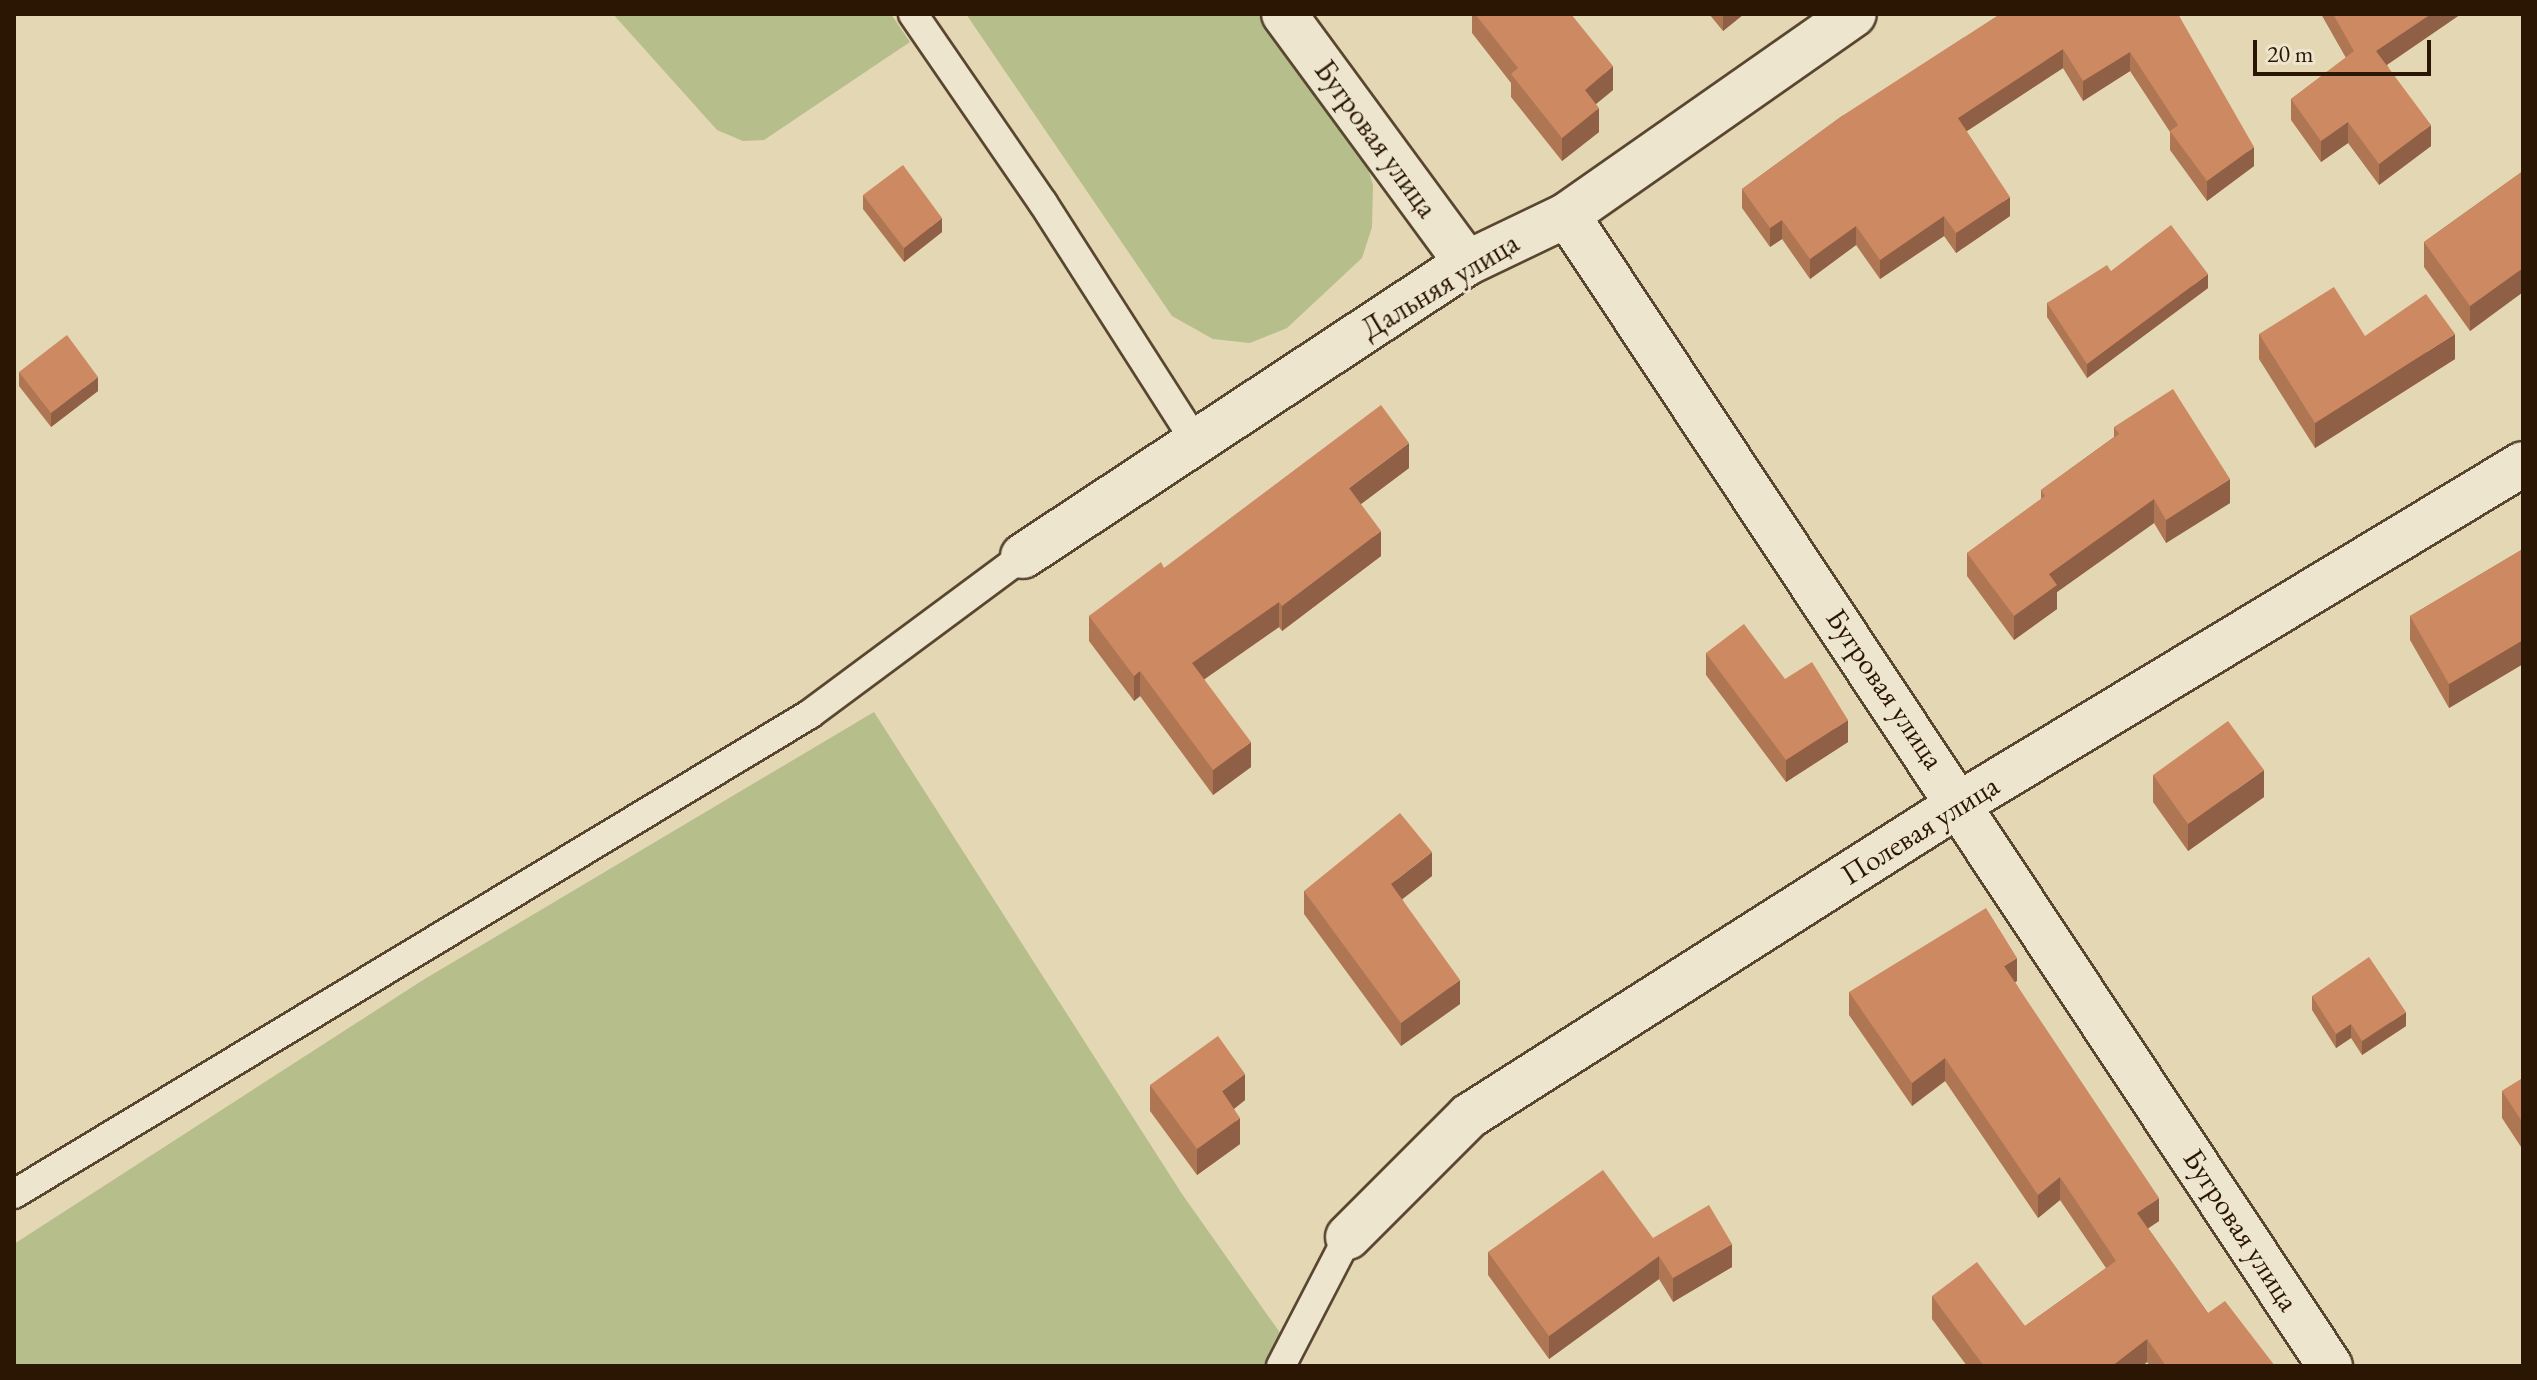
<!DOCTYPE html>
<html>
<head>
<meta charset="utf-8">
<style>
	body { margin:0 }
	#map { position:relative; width:2537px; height:1380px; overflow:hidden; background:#e4d7b4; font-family:"EB Garamond",serif }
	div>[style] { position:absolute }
	.green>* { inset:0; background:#b6be8b }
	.roads { filter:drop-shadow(2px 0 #594630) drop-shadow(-2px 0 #594630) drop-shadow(0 2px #594630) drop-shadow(0 -2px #594630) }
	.service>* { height:28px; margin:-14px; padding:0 14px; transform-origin:14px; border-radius:14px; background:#ede5ce }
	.minor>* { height:44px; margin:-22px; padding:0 22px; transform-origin:22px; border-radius:22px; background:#ede5ce }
	.wall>* { inset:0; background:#af7654 }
	.shaded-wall>* { inset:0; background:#8f6045 }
	.building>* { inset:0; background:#cc8962 }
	span { translate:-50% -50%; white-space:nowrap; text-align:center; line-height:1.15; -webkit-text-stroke:6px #ede5ce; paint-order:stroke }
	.street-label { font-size:30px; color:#2b1604 }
	.frame { position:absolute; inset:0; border:16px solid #2b1604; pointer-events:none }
	.scale { position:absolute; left:2253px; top:40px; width:178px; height:36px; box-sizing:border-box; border:4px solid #2b1604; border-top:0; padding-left:10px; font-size:24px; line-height:28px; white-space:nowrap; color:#2b1604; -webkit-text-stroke:6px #ede5ce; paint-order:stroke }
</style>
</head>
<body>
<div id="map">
	<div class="green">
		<i style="clip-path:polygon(613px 14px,891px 14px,910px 42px,764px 140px,743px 141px,717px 130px)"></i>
		<i style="clip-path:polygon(966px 14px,1267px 14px,1362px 148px,1373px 185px,1372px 227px,1362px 258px,1287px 328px,1250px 343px,1213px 339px,1172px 316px)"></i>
		<i style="clip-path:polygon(874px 712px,1182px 1194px,1283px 1337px,1269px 1366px,14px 1366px,14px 1244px,423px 980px)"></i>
	</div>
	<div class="roads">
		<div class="service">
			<i style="left:913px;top:14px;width:229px;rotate:55.5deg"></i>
			<i style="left:1043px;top:203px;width:282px;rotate:57.4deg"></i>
			<i style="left:14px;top:1194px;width:930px;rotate:-31.09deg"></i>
			<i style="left:810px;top:714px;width:265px;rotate:-36.6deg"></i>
			<i style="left:1281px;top:1366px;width:145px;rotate:-62.6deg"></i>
		</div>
		<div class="minor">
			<i style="left:1284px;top:14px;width:309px;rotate:53.7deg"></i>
			<i style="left:1567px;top:215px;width:1381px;rotate:56.46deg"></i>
			<i style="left:1023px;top:556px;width:532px;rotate:-33.42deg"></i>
			<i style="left:1467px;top:263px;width:111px;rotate:-25.6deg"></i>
			<i style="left:1567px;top:215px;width:350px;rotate:-35deg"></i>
			<i style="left:1348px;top:1237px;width:171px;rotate:-45deg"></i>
			<i style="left:1469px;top:1116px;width:583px;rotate:-32.46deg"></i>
			<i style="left:1961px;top:803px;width:656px;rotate:-31.1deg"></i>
		</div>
	</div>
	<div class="wall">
		<i style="clip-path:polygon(1472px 14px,1571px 14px,1613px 90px,1596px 104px,1599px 132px,1562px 161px,1511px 97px,1511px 83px,1472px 33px)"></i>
		<i style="clip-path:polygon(1709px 14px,1744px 14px,1723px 31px)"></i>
		<i style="clip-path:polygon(2178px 14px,2254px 166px,2207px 201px,2170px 150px,2170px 132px,2130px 71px,2083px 101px,2063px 68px,1966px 131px,2010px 216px,1956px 253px,1944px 236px,1880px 279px,1856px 245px,1810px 279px,1782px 239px,1770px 247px,1742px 208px,1742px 189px,1842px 116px)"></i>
		<i style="clip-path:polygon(2321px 14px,2461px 14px,2387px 65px,2431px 146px,2379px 185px,2348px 143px,2321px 162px,2291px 120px,2291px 99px,2346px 58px)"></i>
		<i style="clip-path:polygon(2523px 171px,2523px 292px,2470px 331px,2424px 267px,2424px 242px)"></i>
		<i style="clip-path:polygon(863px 195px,942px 232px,904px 262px,863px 209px)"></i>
		<i style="clip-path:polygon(2111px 271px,2208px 288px,2087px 378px,2047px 317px,2047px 303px)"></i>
		<i style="clip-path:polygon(2259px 334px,2365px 336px,2455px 359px,2315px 448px,2259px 359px)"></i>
		<i style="clip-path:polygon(19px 372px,98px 391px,51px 427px,19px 386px)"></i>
		<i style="clip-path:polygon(2114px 427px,2230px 503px,2166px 543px,2154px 523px,2057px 592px,2057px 609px,2014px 640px,1967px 576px,1967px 553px,2041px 499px,2041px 490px,2114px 437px)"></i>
		<i style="clip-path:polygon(1409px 468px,1361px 504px,1381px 556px,1282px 631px,1279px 627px,1204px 679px,1251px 767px,1213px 795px,1140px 696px,1134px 701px,1089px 641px,1089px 616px,1164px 568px)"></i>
		<i style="clip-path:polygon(2523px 549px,2523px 664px,2449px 708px,2410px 640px,2410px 616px)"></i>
		<i style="clip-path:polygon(1706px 653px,1785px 679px,1848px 742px,1786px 782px,1706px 675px)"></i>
		<i style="clip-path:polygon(2153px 775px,2264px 797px,2188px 851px,2153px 802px)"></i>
		<i style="clip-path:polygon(1432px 876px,1402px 899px,1460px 1004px,1401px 1046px,1304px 914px,1304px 891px)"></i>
		<i style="clip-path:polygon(2017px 981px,2015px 982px,2159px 1221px,2148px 1228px,2208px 1313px,2275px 1366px,2150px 1366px,2147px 1362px,2142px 1366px,1967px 1366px,1932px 1319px,1932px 1296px,2025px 1326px,2106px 1268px,2060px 1200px,2038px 1218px,1945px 1081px,1912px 1106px,1849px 1015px,1849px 992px)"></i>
		<i style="clip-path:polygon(2312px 996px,2406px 1026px,2362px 1055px,2351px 1038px,2336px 1048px,2312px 1010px)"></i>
		<i style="clip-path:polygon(2523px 1078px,2523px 1150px,2502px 1118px,2502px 1091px)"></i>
		<i style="clip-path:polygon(1150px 1085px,1245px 1100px,1234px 1109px,1240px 1144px,1197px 1175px,1150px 1111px)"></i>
		<i style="clip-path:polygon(1653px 1238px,1732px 1267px,1673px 1302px,1659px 1279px,1549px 1359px,1488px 1275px,1488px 1252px)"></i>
	</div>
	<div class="shaded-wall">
		<i style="clip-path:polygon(1723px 14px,1744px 14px,1723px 31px)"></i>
		<i style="clip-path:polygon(2431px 14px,2461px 14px,2376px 72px,2376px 51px)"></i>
		<i style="clip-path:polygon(2063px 49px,2063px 68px,1958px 137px,1958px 118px)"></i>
		<i style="clip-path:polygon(2130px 52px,2130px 71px,2083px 101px,2083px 81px)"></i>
		<i style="clip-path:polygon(1613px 66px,1613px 90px,1585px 113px,1585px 90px)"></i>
		<i style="clip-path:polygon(1599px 108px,1599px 132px,1562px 161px,1562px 138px)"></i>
		<i style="clip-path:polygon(2348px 122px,2348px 143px,2321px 162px,2321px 141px)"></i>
		<i style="clip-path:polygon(2431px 125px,2431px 146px,2379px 185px,2379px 164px)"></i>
		<i style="clip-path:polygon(2254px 147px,2254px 166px,2207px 201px,2207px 181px)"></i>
		<i style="clip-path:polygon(2010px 197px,2010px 216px,1956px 253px,1956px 233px)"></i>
		<i style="clip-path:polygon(1944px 216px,1944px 236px,1880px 279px,1880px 260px)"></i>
		<i style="clip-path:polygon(942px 218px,942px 232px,904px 262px,904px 248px)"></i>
		<i style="clip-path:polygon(1782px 220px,1782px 239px,1770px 247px,1770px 228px)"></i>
		<i style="clip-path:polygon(1856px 226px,1856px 245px,1810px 279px,1810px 259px)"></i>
		<i style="clip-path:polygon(2523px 268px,2523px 292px,2470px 331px,2470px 306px)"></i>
		<i style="clip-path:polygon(2208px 274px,2208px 288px,2087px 378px,2087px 364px)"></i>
		<i style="clip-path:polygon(2455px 334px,2455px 359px,2315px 448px,2315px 423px)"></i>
		<i style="clip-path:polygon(98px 377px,98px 391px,51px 427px,51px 413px)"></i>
		<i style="clip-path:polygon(1409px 443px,1409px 468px,1349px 513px,1349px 488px)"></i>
		<i style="clip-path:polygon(2230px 479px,2230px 503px,2166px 543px,2166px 520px)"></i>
		<i style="clip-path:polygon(2154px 499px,2154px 523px,2057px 592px,2057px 609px,2014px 640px,2014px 616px,2049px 574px)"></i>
		<i style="clip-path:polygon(1381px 531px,1381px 556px,1282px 631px,1282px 606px)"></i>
		<i style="clip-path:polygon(1279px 602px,1279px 627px,1192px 688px,1192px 663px)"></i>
		<i style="clip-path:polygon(2523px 640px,2523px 664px,2449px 708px,2449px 684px)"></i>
		<i style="clip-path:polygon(1140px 671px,1140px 696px,1134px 701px,1134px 676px)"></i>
		<i style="clip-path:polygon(1848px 720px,1848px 742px,1786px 782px,1786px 760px)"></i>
		<i style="clip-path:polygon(1251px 742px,1251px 767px,1213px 795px,1213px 770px)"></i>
		<i style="clip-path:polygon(2264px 770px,2264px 797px,2188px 851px,2188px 824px)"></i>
		<i style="clip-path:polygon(1432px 852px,1432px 876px,1391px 908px,1391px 884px)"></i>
		<i style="clip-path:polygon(2017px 958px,2017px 981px,2004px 989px,2004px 966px)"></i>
		<i style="clip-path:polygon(1460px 980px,1460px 1004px,1401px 1046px,1401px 1023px)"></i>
		<i style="clip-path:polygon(2406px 1012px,2406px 1026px,2362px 1055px,2362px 1041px)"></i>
		<i style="clip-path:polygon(2351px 1024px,2351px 1038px,2336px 1048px,2336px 1034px)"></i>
		<i style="clip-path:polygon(1945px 1058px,1945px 1081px,1912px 1106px,1912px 1083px)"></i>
		<i style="clip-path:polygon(1245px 1074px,1245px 1100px,1222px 1118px,1222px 1091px)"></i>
		<i style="clip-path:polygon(1240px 1118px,1240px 1144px,1197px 1175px,1197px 1149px)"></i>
		<i style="clip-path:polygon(2060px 1177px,2060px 1200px,2038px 1218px,2038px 1195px)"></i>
		<i style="clip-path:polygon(2159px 1198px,2159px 1221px,2137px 1236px,2137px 1213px)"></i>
		<i style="clip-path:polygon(1732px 1244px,1732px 1267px,1673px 1302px,1673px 1278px)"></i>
		<i style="clip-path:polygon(1659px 1256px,1659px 1279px,1549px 1359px,1549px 1336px)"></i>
		<i style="clip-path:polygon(2147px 1339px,2147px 1362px,2142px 1366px,2112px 1366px)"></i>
	</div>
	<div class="building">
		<i style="clip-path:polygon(1475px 14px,1571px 14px,1613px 66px,1585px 90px,1599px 108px,1562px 138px,1511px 74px,1518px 68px)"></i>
		<i style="clip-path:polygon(2000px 14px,2178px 14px,2254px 147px,2207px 181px,2170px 131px,2178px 125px,2130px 52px,2083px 81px,2063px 49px,1958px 118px,2010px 197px,1956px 233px,1944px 216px,1880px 260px,1856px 226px,1810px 259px,1782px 220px,1770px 228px,1742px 189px,1842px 116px)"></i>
		<i style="clip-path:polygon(2333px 14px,2431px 14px,2376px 51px,2431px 125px,2379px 164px,2348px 122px,2321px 141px,2291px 99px,2354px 51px)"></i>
		<i style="clip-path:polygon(903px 165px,942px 218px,904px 248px,863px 195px)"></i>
		<i style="clip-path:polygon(2523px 171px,2523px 268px,2470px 306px,2424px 242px)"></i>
		<i style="clip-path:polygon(2171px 225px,2208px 274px,2087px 364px,2047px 303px,2107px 265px,2111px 271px)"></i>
		<i style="clip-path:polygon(2334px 287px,2365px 336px,2426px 294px,2455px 334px,2315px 423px,2259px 334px)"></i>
		<i style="clip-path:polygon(67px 335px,98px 377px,51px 413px,19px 372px)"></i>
		<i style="clip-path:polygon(2173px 389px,2230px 479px,2166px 520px,2154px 499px,2049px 574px,2057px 585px,2014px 616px,1967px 553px,2045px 496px,2041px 490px,2119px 434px,2114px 427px)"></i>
		<i style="clip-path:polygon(1381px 405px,1409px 443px,1349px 488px,1381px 531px,1282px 606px,1279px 602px,1192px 663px,1251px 742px,1213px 770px,1140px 671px,1134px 676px,1089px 616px,1161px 562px,1164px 568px)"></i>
		<i style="clip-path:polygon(2523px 549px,2523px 640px,2449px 684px,2410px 616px)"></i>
		<i style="clip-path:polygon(1744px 624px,1785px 679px,1812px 662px,1848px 720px,1786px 760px,1706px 653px)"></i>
		<i style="clip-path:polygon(2228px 721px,2264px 770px,2188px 824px,2153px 775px)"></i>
		<i style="clip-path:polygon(1400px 813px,1432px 852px,1391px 884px,1460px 980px,1401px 1023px,1304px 891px)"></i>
		<i style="clip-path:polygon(1986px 908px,2017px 958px,2004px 966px,2159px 1198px,2137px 1213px,2208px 1313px,2225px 1301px,2275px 1366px,2166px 1366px,2147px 1339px,2112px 1366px,1984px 1366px,1932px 1296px,1977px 1262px,2025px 1326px,2116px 1261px,2060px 1177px,2038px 1195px,1945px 1058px,1912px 1083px,1849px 992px)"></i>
		<i style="clip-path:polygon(2369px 957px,2406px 1012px,2362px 1041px,2351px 1024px,2336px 1034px,2312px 996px)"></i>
		<i style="clip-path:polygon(1218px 1036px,1245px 1074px,1222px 1091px,1240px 1118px,1197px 1149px,1150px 1085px)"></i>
		<i style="clip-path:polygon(2523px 1078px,2523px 1123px,2502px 1091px)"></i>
		<i style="clip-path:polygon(1603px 1170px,1653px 1238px,1709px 1205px,1732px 1244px,1673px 1278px,1659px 1256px,1549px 1336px,1488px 1252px)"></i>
	</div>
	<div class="street-label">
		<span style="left:1376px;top:139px;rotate:54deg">Бугровая улица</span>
		<span style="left:1440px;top:286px;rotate:-31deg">Дальняя улица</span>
		<span style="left:1885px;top:689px;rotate:56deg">Бугровая улица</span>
		<span style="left:1920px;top:830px;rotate:-32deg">Полевая улица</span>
		<span style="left:2241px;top:1230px;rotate:57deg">Бугровая улица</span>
	</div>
	<div class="frame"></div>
	<div class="scale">20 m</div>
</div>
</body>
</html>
